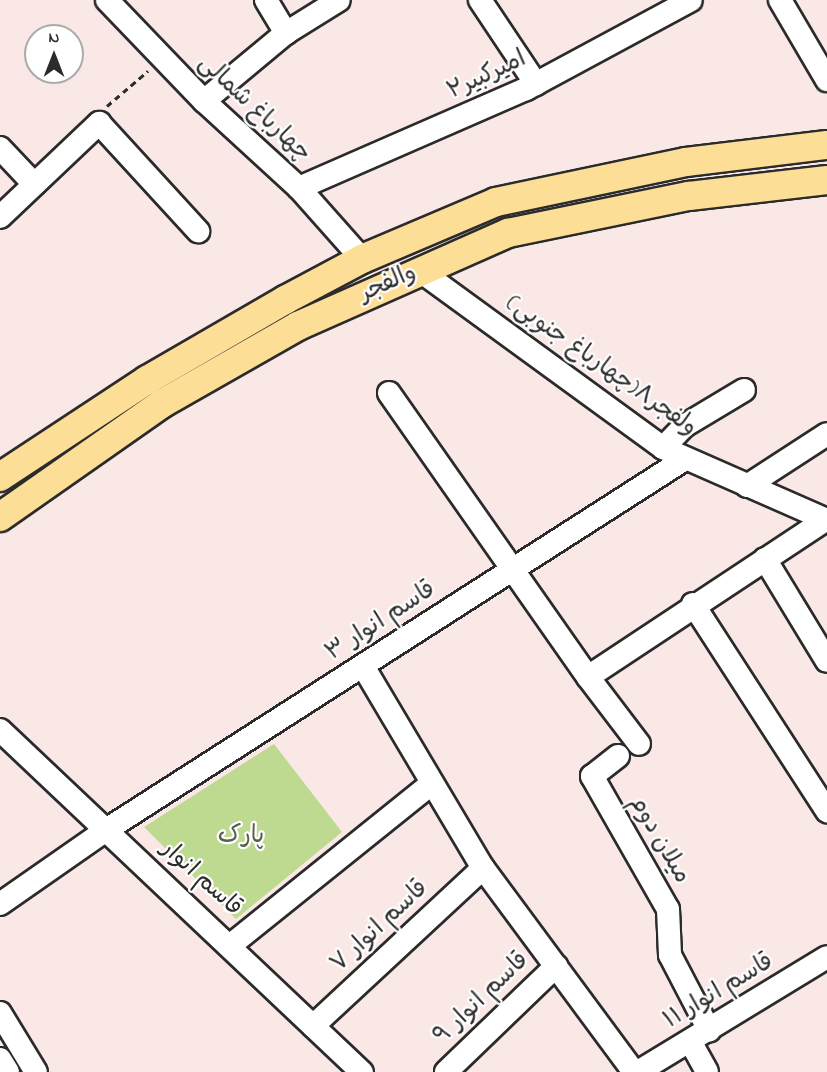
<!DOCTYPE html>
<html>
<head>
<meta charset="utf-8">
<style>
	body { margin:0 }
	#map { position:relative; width:827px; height:1072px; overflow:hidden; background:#fae8e7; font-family:"Indie Flower","Playpen Sans Arabic",sans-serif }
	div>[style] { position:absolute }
	.green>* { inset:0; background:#bed990 }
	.path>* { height:3px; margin-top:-1.5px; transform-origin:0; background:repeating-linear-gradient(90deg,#2b2b2b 0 6px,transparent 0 10.5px) }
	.roads { filter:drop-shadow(2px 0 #2b2b2b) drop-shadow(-2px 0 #2b2b2b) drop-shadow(0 2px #2b2b2b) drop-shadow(0 -2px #2b2b2b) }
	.minor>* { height:22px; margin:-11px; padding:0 11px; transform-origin:11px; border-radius:11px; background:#fff }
	.major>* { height:28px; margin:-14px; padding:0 14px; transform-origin:14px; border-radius:14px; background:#fcde96 }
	span { translate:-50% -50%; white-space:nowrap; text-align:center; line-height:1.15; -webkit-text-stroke:4.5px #fff; paint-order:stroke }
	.street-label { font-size:24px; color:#2b2b2b }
	.park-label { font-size:24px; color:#575f49 }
	.north { position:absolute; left:24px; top:24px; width:60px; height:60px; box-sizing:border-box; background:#fff; border:2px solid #aaa; border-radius:50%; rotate:0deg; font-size:16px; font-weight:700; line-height:24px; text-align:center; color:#2b2b2b }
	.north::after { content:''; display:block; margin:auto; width:21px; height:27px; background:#2b2b2b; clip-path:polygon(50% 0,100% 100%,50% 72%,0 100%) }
</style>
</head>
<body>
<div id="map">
	<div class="green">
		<i style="clip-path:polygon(274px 744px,342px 832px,236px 919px,144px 827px)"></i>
	</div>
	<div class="path">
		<i style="left:107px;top:106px;width:54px;rotate:-40.5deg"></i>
	</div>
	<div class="roads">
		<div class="minor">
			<i style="left:107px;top:0;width:140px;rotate:46.2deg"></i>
			<i style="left:204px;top:101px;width:129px;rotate:42.5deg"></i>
			<i style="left:299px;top:188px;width:95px;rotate:48.4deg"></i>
			<i style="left:266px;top:0;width:39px;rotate:59deg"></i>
			<i style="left:480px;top:0;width:101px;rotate:56.3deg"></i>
			<i style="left:780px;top:0;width:93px;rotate:59.6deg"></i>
			<i style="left:204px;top:101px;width:107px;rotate:-39.7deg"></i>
			<i style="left:286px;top:33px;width:62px;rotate:-31.9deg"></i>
			<i style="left:0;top:148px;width:50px;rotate:46.6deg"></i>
			<i style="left:299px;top:188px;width:248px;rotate:-23.6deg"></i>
			<i style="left:526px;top:89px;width:187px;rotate:-28.3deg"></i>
			<i style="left:0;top:217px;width:137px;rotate:-43.5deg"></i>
			<i style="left:99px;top:123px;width:147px;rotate:47.5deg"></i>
			<i style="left:419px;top:270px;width:302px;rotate:36.1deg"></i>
			<i style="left:663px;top:448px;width:179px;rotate:23.7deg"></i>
			<i style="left:389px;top:393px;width:347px;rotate:55deg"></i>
			<i style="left:588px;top:677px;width:284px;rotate:-33.5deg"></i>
			<i style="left:663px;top:448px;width:30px;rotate:-46deg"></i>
			<i style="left:684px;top:426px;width:70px;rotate:-31deg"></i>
			<i style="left:747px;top:486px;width:95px;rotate:-33deg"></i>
			<i style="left:765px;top:559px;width:119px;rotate:58.7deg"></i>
			<i style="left:693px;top:604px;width:247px;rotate:57.1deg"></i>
			<i style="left:363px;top:666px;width:235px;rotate:59.3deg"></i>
			<i style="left:483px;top:868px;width:254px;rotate:53.5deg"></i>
			<i style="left:588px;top:677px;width:84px;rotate:52.7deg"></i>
			<i style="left:0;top:730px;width:498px;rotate:43.4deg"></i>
			<i style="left:618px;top:756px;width:33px;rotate:142deg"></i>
			<i style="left:592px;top:776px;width:153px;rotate:60.3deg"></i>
			<i style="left:668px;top:909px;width:46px;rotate:87.5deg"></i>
			<i style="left:670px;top:955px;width:85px;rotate:62.5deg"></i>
			<i style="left:0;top:904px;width:129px;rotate:-34.9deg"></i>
			<i style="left:106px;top:830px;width:688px;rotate:-32.65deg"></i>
			<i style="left:232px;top:944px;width:254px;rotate:-38.8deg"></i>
			<i style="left:0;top:1013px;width:69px;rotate:58.6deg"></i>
			<i style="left:313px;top:1026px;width:232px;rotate:-42.9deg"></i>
			<i style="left:690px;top:1041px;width:35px;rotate:61deg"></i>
			<i style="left:0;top:1059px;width:15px;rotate:58deg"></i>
			<i style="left:446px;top:1072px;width:153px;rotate:-43.9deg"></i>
			<i style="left:638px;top:1072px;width:221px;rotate:-31.3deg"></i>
		</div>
		<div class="major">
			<i style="left:0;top:477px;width:176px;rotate:-33.4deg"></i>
			<i style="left:147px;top:380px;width:160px;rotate:-30.1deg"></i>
			<i style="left:285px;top:300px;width:87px;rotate:-28deg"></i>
			<i style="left:362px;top:259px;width:146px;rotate:-23deg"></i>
			<i style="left:496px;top:202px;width:194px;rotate:-11.9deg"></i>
			<i style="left:686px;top:162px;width:142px;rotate:-6.9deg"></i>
			<i style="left:0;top:517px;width:199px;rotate:-35deg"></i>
			<i style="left:163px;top:403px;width:155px;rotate:-29.7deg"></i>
			<i style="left:298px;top:326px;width:230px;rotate:-23.9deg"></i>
			<i style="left:508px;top:233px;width:185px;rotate:-11.6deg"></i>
			<i style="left:689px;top:196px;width:139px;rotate:-6.6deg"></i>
		</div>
	</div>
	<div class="street-label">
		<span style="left:487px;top:76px;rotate:-25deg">امیرکبیر۲</span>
		<span style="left:254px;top:109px;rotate:43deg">چهارباغ شمالی</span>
		<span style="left:388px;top:284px;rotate:-24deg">والفجر</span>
		<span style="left:601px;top:366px;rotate:35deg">ولفجر۸(چهارباغ جنوبی)</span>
		<span style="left:381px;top:622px;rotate:-33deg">قاسم انوار ۳</span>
		<span style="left:659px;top:840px;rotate:60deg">میلان دوم</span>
		<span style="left:201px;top:879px;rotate:42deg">قاسم انوار</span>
		<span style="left:380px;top:927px;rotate:-43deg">قاسم انوار ۷</span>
		<span style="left:719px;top:992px;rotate:-31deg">قاسم انوار ۱۱</span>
		<span style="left:482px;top:999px;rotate:-44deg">قاسم انوار ۹</span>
	</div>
	<div class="park-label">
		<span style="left:241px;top:837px">پارک</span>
	</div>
	<div class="north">N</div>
</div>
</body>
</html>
